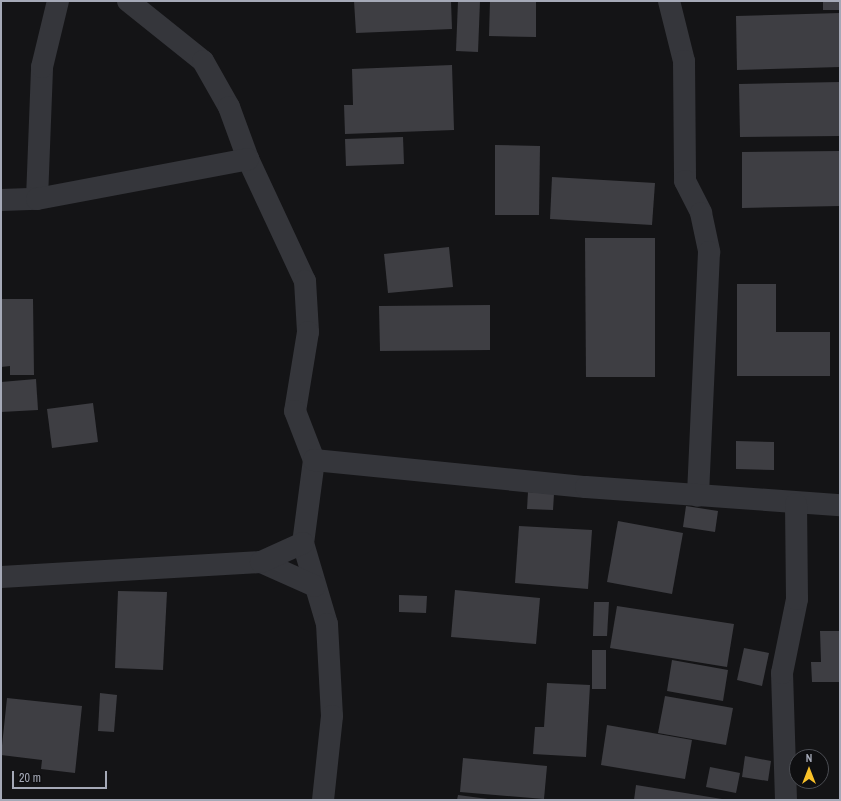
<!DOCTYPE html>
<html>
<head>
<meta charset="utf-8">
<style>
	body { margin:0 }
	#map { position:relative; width:841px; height:801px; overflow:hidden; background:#141416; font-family:"Archivo Narrow",sans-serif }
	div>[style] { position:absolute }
	.building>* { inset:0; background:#3e3e43 }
	.street>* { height:22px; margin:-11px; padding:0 11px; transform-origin:11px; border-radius:11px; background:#35363b }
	span { translate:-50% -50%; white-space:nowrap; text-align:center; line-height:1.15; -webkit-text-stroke:3px #0f0f11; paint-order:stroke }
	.frame { position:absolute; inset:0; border:2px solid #a5a9b7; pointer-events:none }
	.north { position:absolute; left:789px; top:749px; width:40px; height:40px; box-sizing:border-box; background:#0f0f11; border:1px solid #4b4d53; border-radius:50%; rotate:0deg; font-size:11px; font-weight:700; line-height:16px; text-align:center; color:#a5a9b7 }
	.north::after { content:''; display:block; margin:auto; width:14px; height:18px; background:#f9c129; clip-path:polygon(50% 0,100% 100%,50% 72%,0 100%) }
	.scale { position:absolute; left:12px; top:771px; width:95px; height:18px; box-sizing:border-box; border:2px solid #a5a9b7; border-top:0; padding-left:5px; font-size:12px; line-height:14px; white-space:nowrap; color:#a5a9b7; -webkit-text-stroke:3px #0f0f11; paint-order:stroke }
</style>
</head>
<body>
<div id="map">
	<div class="building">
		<i style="clip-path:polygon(354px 1px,451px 1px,452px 29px,356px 33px)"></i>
		<i style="clip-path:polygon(458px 1px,480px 1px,478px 52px,456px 51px)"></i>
		<i style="clip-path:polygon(490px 1px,536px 1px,536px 37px,489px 36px)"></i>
		<i style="clip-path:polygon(823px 1px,840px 1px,840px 10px,823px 10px)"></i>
		<i style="clip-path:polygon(840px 13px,840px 67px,737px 70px,736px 16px)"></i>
		<i style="clip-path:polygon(452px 65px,454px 130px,345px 134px,344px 105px,353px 105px,352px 69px)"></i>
		<i style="clip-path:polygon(840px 82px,840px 136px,740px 137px,739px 84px)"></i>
		<i style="clip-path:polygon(403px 137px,404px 164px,346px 166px,345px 139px)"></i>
		<i style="clip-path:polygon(495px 145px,540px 146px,539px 215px,495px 215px)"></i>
		<i style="clip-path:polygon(840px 151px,840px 206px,742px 208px,742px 152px)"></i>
		<i style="clip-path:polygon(552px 177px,655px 183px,652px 225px,550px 219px)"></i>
		<i style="clip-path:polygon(585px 238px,655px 238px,655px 377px,586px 377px)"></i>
		<i style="clip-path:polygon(449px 247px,453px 287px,388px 293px,384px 254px)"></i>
		<i style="clip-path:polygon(737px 284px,776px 284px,776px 332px,830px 332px,830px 376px,737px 376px)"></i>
		<i style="clip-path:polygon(1px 299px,33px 299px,34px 375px,10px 375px,10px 366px,1px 367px)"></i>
		<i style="clip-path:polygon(490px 305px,490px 350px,380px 351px,379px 306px)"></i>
		<i style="clip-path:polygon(36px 379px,38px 410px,1px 412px,1px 382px)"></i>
		<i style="clip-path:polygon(93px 403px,98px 442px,52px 448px,47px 409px)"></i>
		<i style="clip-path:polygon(736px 441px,774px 442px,774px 470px,736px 469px)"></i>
		<i style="clip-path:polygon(528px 492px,554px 494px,553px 510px,527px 509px)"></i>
		<i style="clip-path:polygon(686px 506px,718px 511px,715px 532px,683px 527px)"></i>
		<i style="clip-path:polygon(618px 521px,683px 533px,672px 594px,607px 582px)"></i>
		<i style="clip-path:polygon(519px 526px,592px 530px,588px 589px,515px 583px)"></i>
		<i style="clip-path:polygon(455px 590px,540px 598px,536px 644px,451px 637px)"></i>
		<i style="clip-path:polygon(118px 591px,167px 592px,163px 670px,115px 668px)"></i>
		<i style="clip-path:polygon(399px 595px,427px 596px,426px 613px,399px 612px)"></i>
		<i style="clip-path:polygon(594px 602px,609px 602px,607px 636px,593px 636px)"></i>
		<i style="clip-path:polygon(617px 606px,734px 624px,727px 667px,610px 648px)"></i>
		<i style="clip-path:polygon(820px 631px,840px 631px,840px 682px,812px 682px,811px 662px,821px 662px)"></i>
		<i style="clip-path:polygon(744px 648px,769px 653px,762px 686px,737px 680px)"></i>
		<i style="clip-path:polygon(592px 650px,606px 650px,606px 689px,592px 689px)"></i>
		<i style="clip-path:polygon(672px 660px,728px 670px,723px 701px,667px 691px)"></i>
		<i style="clip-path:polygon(547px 683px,590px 685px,586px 757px,533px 754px,535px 727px,544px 727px)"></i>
		<i style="clip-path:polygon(100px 693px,117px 695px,114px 732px,98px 731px)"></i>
		<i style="clip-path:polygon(665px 696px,733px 708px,726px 745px,658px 733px)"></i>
		<i style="clip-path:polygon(7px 698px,82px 706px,75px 773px,41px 769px,42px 760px,1px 755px)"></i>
		<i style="clip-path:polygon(607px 725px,692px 740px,685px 779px,601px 765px)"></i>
		<i style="clip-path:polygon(745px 756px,771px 761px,768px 781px,742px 777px)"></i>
		<i style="clip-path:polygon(463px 758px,547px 766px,544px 799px,460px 792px)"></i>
		<i style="clip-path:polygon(710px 767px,740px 773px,736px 793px,706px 787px)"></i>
		<i style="clip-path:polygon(636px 785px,722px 799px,722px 800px,634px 800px)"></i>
		<i style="clip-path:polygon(458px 795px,488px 799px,488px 800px,457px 800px)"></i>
	</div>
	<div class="street">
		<i style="left:128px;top:1px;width:96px;rotate:38.7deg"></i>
		<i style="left:203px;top:61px;width:53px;rotate:60.5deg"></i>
		<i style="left:229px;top:107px;width:55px;rotate:69.9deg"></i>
		<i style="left:248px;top:159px;width:135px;rotate:65deg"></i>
		<i style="left:305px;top:281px;width:51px;rotate:86.6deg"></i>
		<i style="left:308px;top:332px;width:80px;rotate:99.3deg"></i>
		<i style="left:295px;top:411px;width:53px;rotate:68.8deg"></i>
		<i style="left:314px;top:460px;width:84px;rotate:97.5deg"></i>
		<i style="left:303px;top:543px;width:84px;rotate:73.5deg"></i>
		<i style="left:327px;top:624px;width:92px;rotate:86.9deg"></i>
		<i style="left:332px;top:716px;width:84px;rotate:96.1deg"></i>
		<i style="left:669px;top:1px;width:62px;rotate:76deg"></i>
		<i style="left:684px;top:61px;width:120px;rotate:89.5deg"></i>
		<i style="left:685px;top:181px;width:36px;rotate:63deg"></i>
		<i style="left:701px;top:213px;width:40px;rotate:78deg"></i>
		<i style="left:709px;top:252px;width:244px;rotate:92.6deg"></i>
		<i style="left:37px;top:199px;width:132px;rotate:-87.8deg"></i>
		<i style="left:42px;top:67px;width:68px;rotate:-76.4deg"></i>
		<i style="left:1px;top:200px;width:36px;rotate:-2deg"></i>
		<i style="left:37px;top:199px;width:215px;rotate:-10.7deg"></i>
		<i style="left:314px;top:460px;width:273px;rotate:5.7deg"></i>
		<i style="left:586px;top:487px;width:255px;rotate:4.1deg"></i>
		<i style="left:261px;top:562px;width:59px;rotate:24deg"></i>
		<i style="left:1px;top:577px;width:260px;rotate:-3.3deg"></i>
		<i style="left:261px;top:562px;width:46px;rotate:-24.3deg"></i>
		<i style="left:786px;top:800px;width:127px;rotate:-91.8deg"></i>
		<i style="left:782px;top:673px;width:76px;rotate:-78.5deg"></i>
		<i style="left:797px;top:599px;width:95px;rotate:-90.6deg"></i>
	</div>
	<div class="frame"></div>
	<div class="north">N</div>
	<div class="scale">20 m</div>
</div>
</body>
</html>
